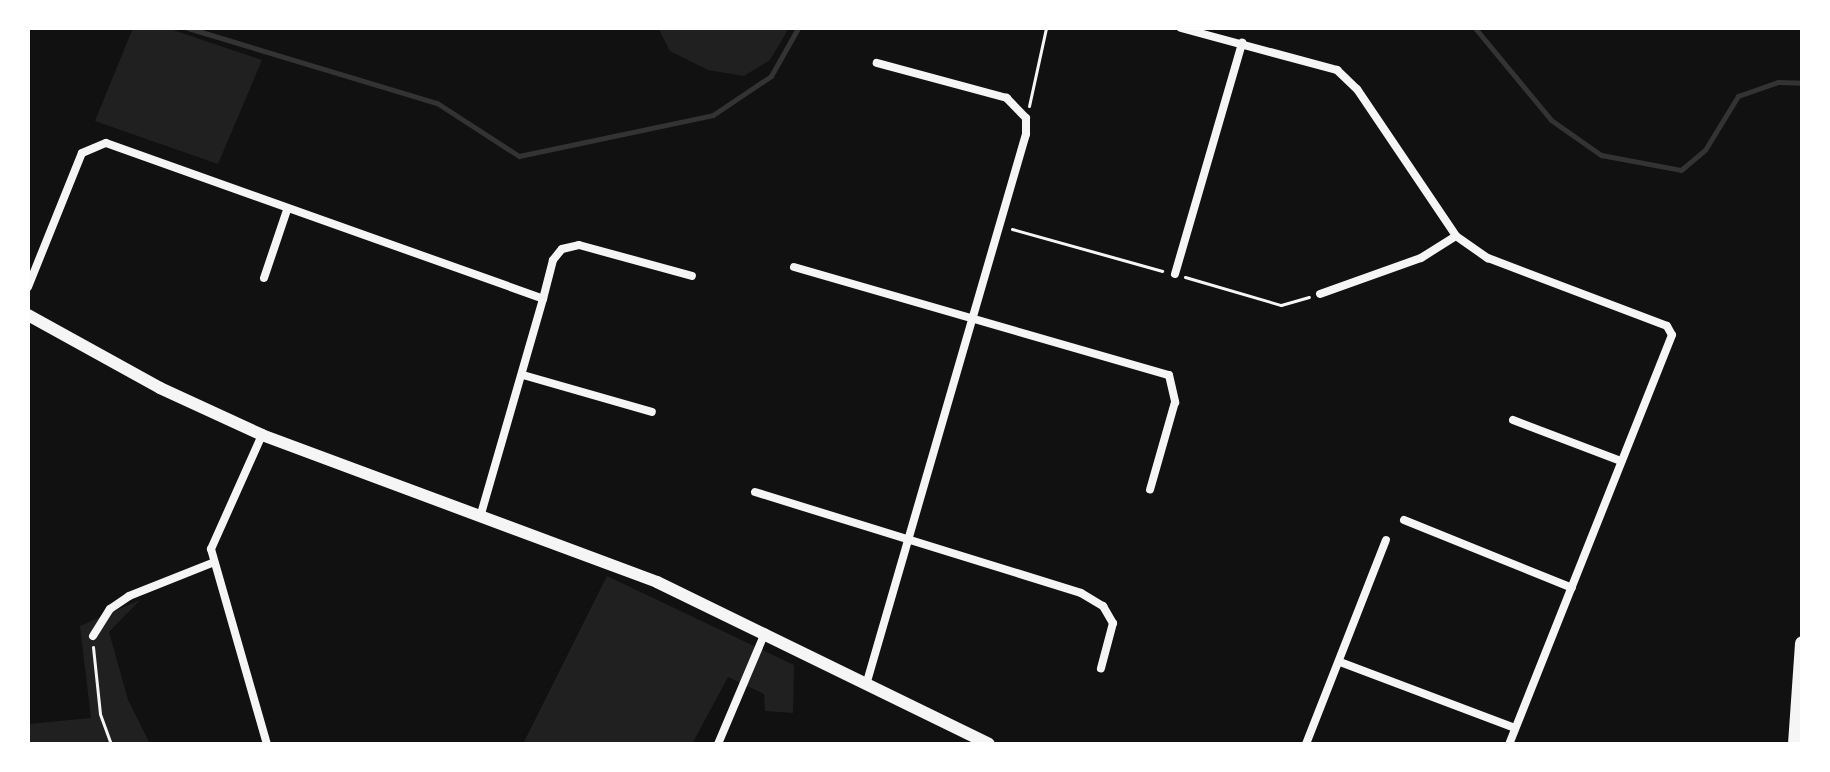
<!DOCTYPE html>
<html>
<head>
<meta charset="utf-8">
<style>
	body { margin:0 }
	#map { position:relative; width:1830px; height:772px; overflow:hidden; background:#111; font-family:"DM Sans",sans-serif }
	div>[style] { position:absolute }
	.green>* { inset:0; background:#202020 }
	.stream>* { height:5px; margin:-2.5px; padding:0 2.5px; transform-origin:2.5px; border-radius:2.5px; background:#333 }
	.path>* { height:3px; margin:-1.5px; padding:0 1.5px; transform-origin:1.5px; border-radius:1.5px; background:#f5f5f5 }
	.minor>* { height:8px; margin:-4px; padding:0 4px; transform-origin:4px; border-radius:4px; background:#f5f5f5 }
	.secondary>* { height:12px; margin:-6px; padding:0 6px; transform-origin:6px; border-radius:6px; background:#f5f5f5 }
	.primary>* { height:14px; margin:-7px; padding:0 7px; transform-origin:7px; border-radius:7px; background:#f5f5f5 }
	span { translate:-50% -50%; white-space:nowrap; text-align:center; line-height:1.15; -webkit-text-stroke:8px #fff; paint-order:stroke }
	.frame { position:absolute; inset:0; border:30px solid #fff; pointer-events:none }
</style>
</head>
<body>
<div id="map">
	<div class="green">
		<i style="clip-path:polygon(133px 28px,167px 28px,262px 60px,218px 164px,95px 121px)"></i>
		<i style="clip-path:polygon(658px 28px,789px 28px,770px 60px,744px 76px,708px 70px,670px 51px)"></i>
		<i style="clip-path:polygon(607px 576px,794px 665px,793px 713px,765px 711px,764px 694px,728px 677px,692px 744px,523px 744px)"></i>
		<i style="clip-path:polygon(140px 600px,109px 632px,128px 700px,150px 744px,28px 744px,28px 724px,91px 718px,80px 626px)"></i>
	</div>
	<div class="stream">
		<i style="left:188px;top:28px;width:260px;rotate:16.8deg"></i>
		<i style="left:437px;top:103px;width:98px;rotate:32.9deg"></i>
		<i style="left:519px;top:156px;width:198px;rotate:-11.9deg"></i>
		<i style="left:713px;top:115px;width:70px;rotate:-33.9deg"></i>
		<i style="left:771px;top:76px;width:55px;rotate:-60.6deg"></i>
		<i style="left:1475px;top:28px;width:119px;rotate:50.4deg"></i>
		<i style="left:1551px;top:120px;width:61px;rotate:35deg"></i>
		<i style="left:1601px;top:155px;width:81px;rotate:10.6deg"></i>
		<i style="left:1681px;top:170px;width:31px;rotate:-40deg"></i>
		<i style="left:1705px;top:150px;width:63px;rotate:-58.6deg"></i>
		<i style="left:1738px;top:96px;width:42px;rotate:-19.3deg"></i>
		<i style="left:1778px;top:82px;width:24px;rotate:2deg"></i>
	</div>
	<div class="path">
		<i style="left:1029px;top:106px;width:80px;rotate:-77.7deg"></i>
		<i style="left:1012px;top:229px;width:156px;rotate:15.6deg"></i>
		<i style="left:1185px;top:277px;width:100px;rotate:16.3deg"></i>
		<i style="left:1281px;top:305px;width:29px;rotate:-16deg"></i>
		<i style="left:93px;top:647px;width:67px;rotate:84deg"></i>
		<i style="left:100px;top:714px;width:32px;rotate:70deg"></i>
	</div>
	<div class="minor">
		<i style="left:1181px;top:28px;width:162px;rotate:15.1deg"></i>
		<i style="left:1337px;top:70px;width:28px;rotate:44deg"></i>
		<i style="left:1357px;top:89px;width:177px;rotate:56deg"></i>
		<i style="left:1456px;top:236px;width:39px;rotate:35deg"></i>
		<i style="left:1488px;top:258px;width:191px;rotate:20.8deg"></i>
		<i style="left:1667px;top:326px;width:10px;rotate:61deg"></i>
		<i style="left:1672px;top:335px;width:440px;rotate:111.7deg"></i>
		<i style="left:794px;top:267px;width:390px;rotate:16.1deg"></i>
		<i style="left:1169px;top:375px;width:28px;rotate:77deg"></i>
		<i style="left:1175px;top:402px;width:91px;rotate:105.9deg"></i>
		<i style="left:1175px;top:274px;width:241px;rotate:-73.8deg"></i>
		<i style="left:264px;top:278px;width:72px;rotate:-71.3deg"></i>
		<i style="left:28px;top:287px;width:144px;rotate:-68.1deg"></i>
		<i style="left:82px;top:153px;width:26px;rotate:-23deg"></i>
		<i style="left:106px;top:143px;width:464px;rotate:19.6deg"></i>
		<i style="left:543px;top:299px;width:227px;rotate:106.1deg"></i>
		<i style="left:1320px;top:294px;width:107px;rotate:-19.6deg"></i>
		<i style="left:1421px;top:258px;width:41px;rotate:-32.2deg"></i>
		<i style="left:543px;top:299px;width:40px;rotate:-75.6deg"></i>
		<i style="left:553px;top:260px;width:14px;rotate:-51deg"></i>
		<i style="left:562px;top:249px;width:17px;rotate:-13deg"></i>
		<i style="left:579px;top:245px;width:117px;rotate:15.3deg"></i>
		<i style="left:523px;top:375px;width:134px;rotate:16deg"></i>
		<i style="left:1513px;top:420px;width:116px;rotate:20.8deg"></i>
		<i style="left:262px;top:435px;width:125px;rotate:114.1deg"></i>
		<i style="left:211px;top:549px;width:203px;rotate:74deg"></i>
		<i style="left:755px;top:492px;width:341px;rotate:17.2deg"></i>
		<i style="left:1081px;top:593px;width:26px;rotate:31deg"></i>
		<i style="left:1103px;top:606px;width:20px;rotate:60deg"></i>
		<i style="left:1113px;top:623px;width:47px;rotate:104.9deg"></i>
		<i style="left:1404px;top:520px;width:181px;rotate:22deg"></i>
		<i style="left:93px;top:636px;width:32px;rotate:-58deg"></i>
		<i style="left:110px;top:609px;width:23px;rotate:-34deg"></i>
		<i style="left:129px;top:596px;width:89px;rotate:-21.7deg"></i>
		<i style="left:1340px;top:662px;width:187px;rotate:20.7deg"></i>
		<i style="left:866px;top:685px;width:574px;rotate:-73.81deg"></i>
		<i style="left:1026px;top:134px;width:16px;rotate:-90deg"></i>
		<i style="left:1026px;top:118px;width:28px;rotate:-134deg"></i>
		<i style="left:1007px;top:98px;width:135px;rotate:-164.9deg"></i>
		<i style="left:718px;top:744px;width:121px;rotate:-67.1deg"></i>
		<i style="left:1306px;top:744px;width:219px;rotate:-68.6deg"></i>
	</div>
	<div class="secondary">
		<i style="left:28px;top:315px;width:151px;rotate:28.9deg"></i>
		<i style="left:160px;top:388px;width:112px;rotate:24.7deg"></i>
		<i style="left:262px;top:435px;width:421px;rotate:20.4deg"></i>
		<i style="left:657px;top:582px;width:369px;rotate:26deg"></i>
	</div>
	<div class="primary">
		<i style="left:1795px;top:744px;width:101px;rotate:-86deg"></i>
	</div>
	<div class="frame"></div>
</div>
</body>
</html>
